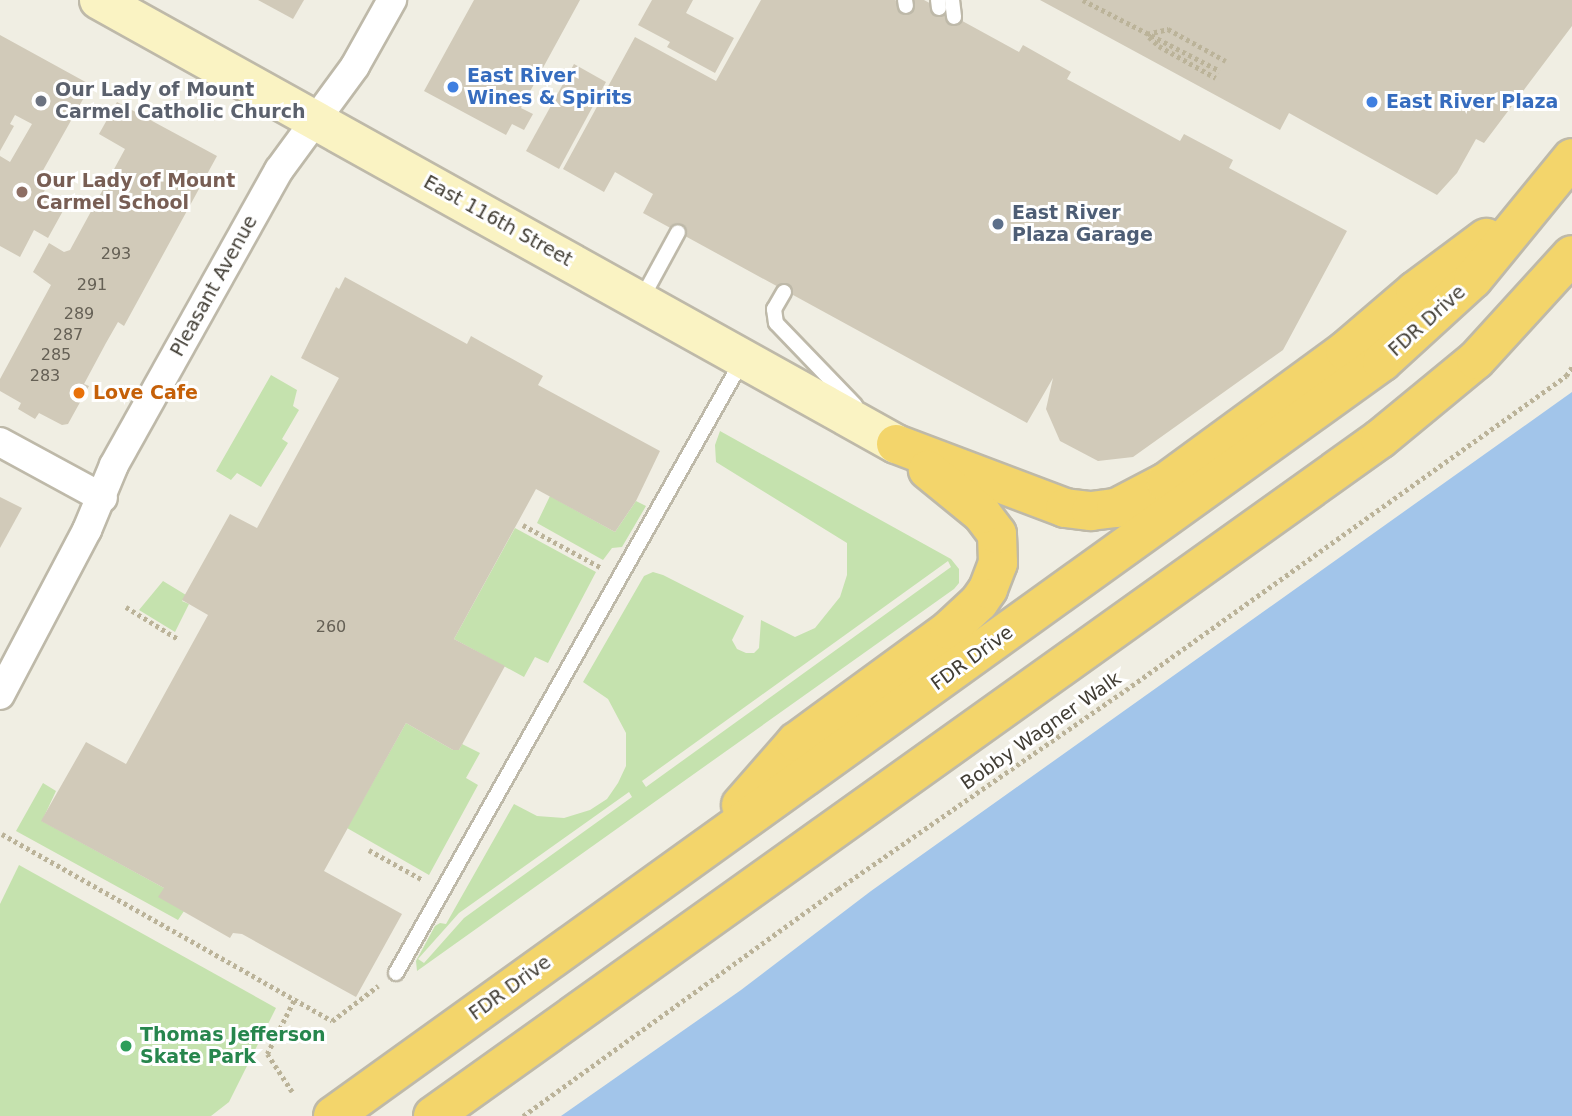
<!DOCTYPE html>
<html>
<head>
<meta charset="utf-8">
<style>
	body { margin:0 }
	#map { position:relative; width:1572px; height:1116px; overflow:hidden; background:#f0eee3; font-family:"DejaVu Sans",sans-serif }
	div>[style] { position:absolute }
	.green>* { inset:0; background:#c5e2ae }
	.water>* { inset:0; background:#a2c5ea }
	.building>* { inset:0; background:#d1cab9 }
	.path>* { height:4.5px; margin-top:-2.25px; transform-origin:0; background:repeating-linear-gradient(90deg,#bbb399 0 3.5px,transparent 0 7px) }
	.roads { filter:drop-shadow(2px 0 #beb9a9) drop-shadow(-2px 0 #beb9a9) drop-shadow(0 2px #beb9a9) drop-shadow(0 -2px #beb9a9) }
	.lane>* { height:14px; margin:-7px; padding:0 7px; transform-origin:7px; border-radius:7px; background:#fff }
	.street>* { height:28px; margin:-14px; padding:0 14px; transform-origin:14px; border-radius:14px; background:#fff }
	.secondary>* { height:38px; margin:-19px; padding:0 19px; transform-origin:19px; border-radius:19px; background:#faf3c3 }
	.highway>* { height:38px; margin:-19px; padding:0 19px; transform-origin:19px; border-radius:19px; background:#f3d56b }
	.dots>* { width:19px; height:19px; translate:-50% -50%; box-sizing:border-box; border:4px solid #fff; border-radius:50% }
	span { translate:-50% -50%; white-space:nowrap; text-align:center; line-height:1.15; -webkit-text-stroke:6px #fff; paint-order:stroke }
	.number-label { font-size:16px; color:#656055 }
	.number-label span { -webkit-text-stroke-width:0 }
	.shop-label { font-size:19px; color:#366cbe; font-weight:700 }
	.left { translate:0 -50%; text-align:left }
	.worship-label { font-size:19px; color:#5b616d; font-weight:700 }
	.education-label { font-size:19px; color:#785e54; font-weight:700 }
	.service-label { font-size:19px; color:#4e5e75; font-weight:700 }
	.street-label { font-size:19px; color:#413d34 }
	.food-label { font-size:19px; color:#c56008; font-weight:700 }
	.leisure-label { font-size:19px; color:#27864d; font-weight:700 }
</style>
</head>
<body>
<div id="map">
	<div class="green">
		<i style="clip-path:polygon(271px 375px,297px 390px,293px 406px,299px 410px,282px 439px,288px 443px,261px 487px,237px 473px,231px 480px,216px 471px)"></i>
		<i style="clip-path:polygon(evenodd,720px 431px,951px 559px,959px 569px,959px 583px,954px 589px,417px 971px,416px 961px,435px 926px,440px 923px,446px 924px,514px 804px,537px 816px,564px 818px,590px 810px,607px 799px,618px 783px,626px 766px,626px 733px,608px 699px,583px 682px,644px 576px,653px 572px,663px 575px,744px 616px,732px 640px,737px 649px,746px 653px,754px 653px,759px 648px,761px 620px,795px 637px,815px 628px,840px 597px,847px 575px,847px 543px,716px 462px,715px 445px,720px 431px,948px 561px,951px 567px,646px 787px,642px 781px,948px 561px,720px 431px,629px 792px,632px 797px,464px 918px,424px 963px,418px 959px,459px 913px,629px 792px)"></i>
		<i style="clip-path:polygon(550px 496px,615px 532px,636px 501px,646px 506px,622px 547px,612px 548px,603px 560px,537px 523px)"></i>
		<i style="clip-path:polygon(515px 528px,596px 572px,548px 663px,535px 657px,524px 677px,454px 639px)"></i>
		<i style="clip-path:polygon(163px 581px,186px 595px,182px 601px,189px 604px,175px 632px,139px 610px)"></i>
		<i style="clip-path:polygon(406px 723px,453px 750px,459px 750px,462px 744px,480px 753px,466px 778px,478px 785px,429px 875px,347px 828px)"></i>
		<i style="clip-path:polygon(43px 783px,56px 791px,42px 821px,164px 888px,184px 911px,178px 920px,16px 831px)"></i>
		<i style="clip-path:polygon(19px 865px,276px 1008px,229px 1102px,211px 1116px,0 1116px,0 904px)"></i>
	</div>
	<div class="water">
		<i style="clip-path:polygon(1572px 392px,1572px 1116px,561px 1116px,741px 990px,871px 891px)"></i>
	</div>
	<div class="building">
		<i style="clip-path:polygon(258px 0,304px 0,293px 19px)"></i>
		<i style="clip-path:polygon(474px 0,580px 0,521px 108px,533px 114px,524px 130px,512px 124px,506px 135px,424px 91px)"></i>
		<i style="clip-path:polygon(652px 0,693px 0,686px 13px,734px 38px,715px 73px,667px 47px,670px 42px,638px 25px)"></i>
		<i style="clip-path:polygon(761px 0,895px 0,906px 6px,909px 0,924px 0,1019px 52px,1023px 45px,1071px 72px,1067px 79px,1180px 141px,1184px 134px,1233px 160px,1229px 168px,1347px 231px,1283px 350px,1133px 457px,1098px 461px,1060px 441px,1046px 409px,1053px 378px,1027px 423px,643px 213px,653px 194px,615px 172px,604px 192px,563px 169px,635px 37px,716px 81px)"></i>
		<i style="clip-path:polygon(1040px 0,1572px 0,1572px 26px,1484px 143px,1476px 139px,1457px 173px,1437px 195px,1289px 113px,1280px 130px)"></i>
		<i style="clip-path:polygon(0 35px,91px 85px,37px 181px,47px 186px,41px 197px,64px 209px,48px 238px,34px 230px,20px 257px,0 246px,0 156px,10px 162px,32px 124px,15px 115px,10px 124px,14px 126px,0 151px)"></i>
		<i style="clip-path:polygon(574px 64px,606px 82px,559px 169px,526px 151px)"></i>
		<i style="clip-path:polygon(117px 102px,217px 156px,124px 326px,118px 322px,106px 343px,84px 384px,89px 386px,68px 424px,62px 425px,39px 413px,35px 419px,18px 409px,21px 403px,0 391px,0 379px,51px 285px,33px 272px,49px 243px,64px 252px,70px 250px,125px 149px,99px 134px)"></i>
		<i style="clip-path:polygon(345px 277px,467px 344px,471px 336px,543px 376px,538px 385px,660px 451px,636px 501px,615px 532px,536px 489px,454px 639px,505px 666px,459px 750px,453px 750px,406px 723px,324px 871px,402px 914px,356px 997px,242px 934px,233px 933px,230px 938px,158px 897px,164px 888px,41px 821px,86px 742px,126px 764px,208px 615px,182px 600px,230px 514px,257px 528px,339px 378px,301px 358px,336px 287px,339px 289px)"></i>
		<i style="clip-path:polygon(0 497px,22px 508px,0 548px)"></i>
	</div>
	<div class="path">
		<i style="left:1083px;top:0;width:154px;rotate:27.4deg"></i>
		<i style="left:1147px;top:34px;width:22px;rotate:-13deg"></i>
		<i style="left:1168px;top:29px;width:66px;rotate:28.9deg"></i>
		<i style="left:1149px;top:37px;width:13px;rotate:42deg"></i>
		<i style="left:1159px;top:46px;width:65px;rotate:29.3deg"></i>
		<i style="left:523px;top:525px;width:88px;rotate:28.6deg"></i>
		<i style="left:126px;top:607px;width:61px;rotate:31.6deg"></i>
		<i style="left:2px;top:834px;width:379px;rotate:29.5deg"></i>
		<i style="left:332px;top:1021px;width:58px;rotate:-37.3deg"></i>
		<i style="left:369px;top:850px;width:60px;rotate:29.1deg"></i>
		<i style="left:292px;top:1092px;width:45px;rotate:-123.3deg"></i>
		<i style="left:267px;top:1054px;width:63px;rotate:-63.4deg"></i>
		<i style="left:523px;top:1116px;width:388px;rotate:-35.8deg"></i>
		<i style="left:838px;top:889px;width:343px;rotate:-34.7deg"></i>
		<i style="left:1120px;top:694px;width:548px;rotate:-35.49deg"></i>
		<i style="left:1566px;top:376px;width:11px;rotate:-56deg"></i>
	</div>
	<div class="roads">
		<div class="lane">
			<i style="left:905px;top:0;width:6px;rotate:81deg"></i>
			<i style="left:938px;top:0;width:8px;rotate:83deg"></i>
			<i style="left:952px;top:0;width:17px;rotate:83deg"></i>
			<i style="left:784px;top:292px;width:20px;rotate:120deg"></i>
			<i style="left:774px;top:309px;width:14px;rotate:82deg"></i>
			<i style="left:776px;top:323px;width:114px;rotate:46.1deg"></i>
			<i style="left:641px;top:300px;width:77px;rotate:-61.4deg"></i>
			<i style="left:396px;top:973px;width:703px;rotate:-60.52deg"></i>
		</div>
		<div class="street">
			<i style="left:0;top:442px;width:117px;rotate:28.5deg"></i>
			<i style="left:0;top:695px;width:187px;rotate:-62.2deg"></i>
			<i style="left:87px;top:530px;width:70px;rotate:-67.4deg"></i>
			<i style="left:114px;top:465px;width:338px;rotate:-60.8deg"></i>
			<i style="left:279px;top:170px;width:129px;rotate:-53.8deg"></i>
			<i style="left:355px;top:66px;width:76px;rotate:-60.7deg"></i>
		</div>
		<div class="secondary">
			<i style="left:99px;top:0;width:912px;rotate:29.12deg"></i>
		</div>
		<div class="highway">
			<i style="left:896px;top:444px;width:181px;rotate:20.7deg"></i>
			<i style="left:1065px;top:508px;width:26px;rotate:7deg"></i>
			<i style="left:1091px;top:511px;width:25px;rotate:-7deg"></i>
			<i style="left:1116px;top:508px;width:56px;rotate:-27.5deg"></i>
			<i style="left:1166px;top:482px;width:222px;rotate:-36.2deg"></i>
			<i style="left:1345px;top:351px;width:92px;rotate:-40.6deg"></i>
			<i style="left:1415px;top:291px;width:89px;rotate:-36.7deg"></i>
			<i style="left:741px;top:805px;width:84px;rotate:-48.9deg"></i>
			<i style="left:796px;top:742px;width:190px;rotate:-36.2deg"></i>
			<i style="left:949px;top:630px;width:41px;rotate:-43deg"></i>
			<i style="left:979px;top:602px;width:16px;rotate:-55deg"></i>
			<i style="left:988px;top:589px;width:28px;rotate:-69deg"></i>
			<i style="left:998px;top:563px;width:29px;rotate:-92deg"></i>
			<i style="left:997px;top:534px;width:25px;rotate:-127deg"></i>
			<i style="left:982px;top:514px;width:70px;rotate:-140.8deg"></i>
			<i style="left:333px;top:1116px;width:1292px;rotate:-35.71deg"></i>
			<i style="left:1382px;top:362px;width:123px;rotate:-42.4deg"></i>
			<i style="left:1473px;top:279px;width:156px;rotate:-50.7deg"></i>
			<i style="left:433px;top:1116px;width:1164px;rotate:-35.56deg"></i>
			<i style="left:1380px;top:439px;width:124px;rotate:-39.5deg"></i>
			<i style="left:1476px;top:360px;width:142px;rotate:-47.6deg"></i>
		</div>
	</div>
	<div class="dots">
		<i style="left:453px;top:87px;background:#3f7fe0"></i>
		<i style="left:41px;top:101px;background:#6b7280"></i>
		<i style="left:1372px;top:102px;background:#3f7fe0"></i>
		<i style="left:22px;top:192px;background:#8d6e63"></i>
		<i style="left:998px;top:224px;background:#5c6f8a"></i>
		<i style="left:79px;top:393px;background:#e8710a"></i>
		<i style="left:126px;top:1046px;background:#2e9e5b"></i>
	</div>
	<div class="number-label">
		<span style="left:116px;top:254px">293</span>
		<span style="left:92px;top:285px">291</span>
		<span style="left:79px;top:314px">289</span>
		<span style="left:68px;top:335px">287</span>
		<span style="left:56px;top:355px">285</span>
		<span style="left:45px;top:376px">283</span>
		<span style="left:331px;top:627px">260</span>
	</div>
	<div class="shop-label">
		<span class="left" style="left:467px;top:87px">East River<br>Wines &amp; Spirits</span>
		<span class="left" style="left:1386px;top:102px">East River Plaza</span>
	</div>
	<div class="worship-label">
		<span class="left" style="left:55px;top:101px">Our Lady of Mount<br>Carmel Catholic Church</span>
	</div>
	<div class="education-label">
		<span class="left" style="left:36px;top:192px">Our Lady of Mount<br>Carmel School</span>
	</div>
	<div class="service-label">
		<span class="left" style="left:1012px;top:224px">East River<br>Plaza Garage</span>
	</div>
	<div class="street-label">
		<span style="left:498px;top:221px;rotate:29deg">East 116th Street</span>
		<span style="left:214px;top:286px;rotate:-61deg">Pleasant Avenue</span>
		<span style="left:1427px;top:321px;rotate:-42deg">FDR Drive</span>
		<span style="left:972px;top:658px;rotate:-36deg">FDR Drive</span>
		<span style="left:1041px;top:731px;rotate:-35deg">Bobby Wagner Walk</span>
		<span style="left:510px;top:988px;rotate:-36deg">FDR Drive</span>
	</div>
	<div class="food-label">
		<span class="left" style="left:93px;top:393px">Love Cafe</span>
	</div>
	<div class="leisure-label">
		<span class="left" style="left:140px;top:1046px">Thomas Jefferson<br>Skate Park</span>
	</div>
</div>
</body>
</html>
